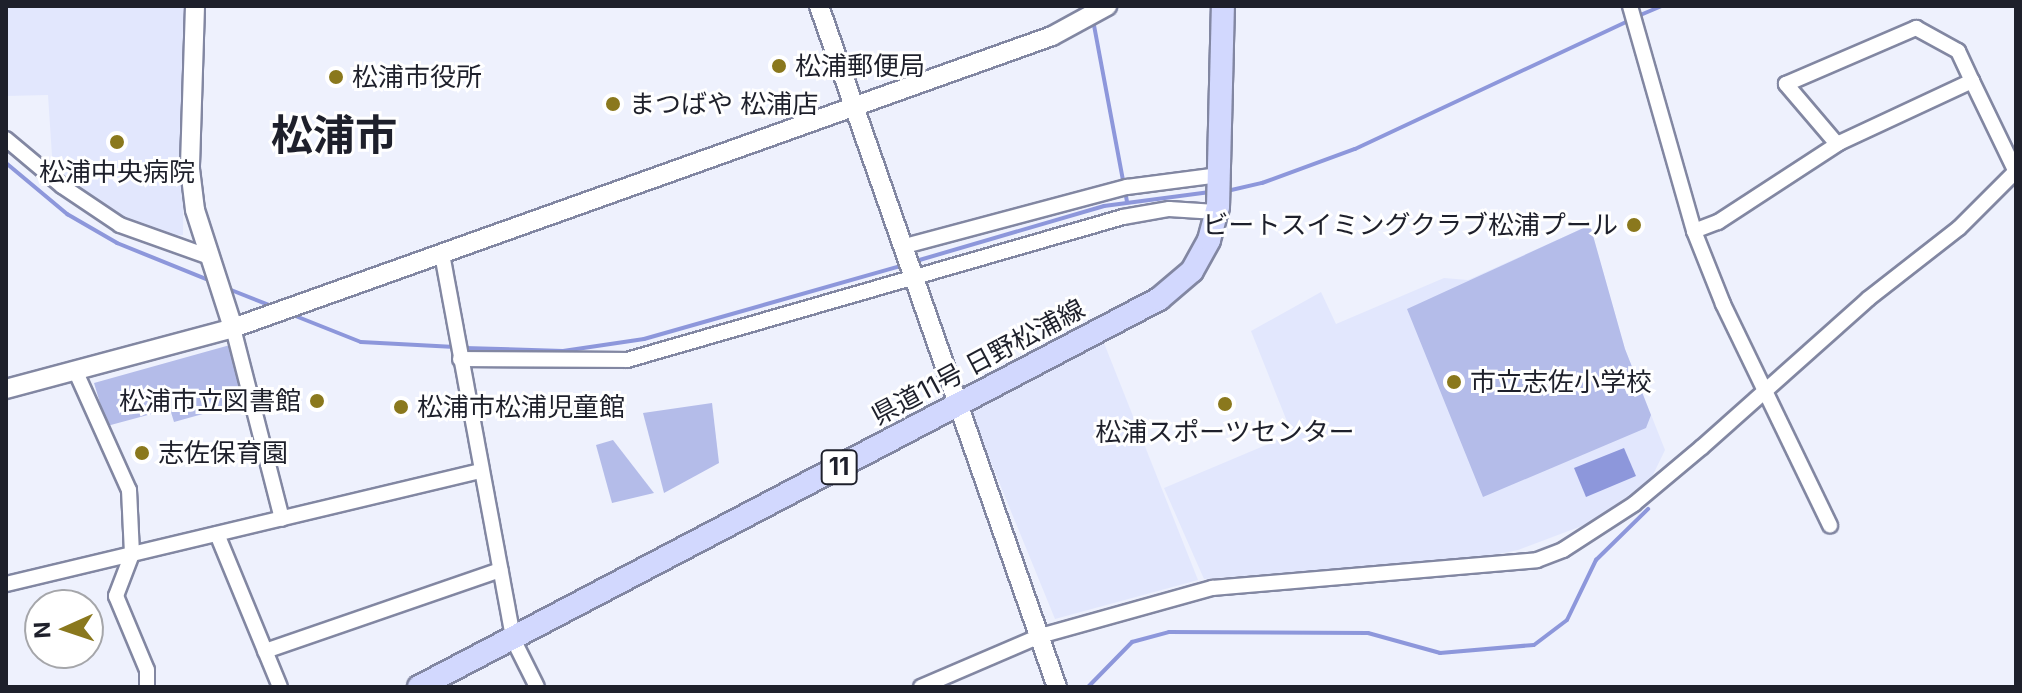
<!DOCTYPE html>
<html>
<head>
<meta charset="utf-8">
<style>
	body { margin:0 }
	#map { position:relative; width:2022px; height:693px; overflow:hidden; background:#eef1fd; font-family:Inter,"Noto Sans JP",sans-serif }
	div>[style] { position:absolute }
	.built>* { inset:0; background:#e2e7fd }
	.green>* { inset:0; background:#b4bce9 }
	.water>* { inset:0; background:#8d97db }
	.stream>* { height:4px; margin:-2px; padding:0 2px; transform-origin:2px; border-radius:2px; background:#8d97db }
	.roads { filter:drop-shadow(2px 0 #8287a2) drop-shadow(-2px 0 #8287a2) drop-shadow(0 2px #8287a2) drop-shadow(0 -2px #8287a2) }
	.minor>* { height:14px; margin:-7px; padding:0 7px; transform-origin:7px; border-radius:7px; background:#fff }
	.tertiary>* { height:18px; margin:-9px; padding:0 9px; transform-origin:9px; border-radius:9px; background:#fff }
	.primary>* { height:22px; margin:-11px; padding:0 11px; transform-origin:11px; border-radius:11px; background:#d2d8fe }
	.dots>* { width:22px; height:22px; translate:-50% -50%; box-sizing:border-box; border:4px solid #fff; border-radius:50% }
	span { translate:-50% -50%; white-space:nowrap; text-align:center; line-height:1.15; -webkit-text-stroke:6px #fff; paint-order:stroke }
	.shield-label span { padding:2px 6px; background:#fff; border:2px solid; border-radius:6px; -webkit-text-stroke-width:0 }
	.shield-label { font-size:24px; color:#1e202b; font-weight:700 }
	.poi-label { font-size:26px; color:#1e202b }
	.left { translate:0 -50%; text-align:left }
	.right { translate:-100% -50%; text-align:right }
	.street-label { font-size:26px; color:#1e202b }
	.town-label { font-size:42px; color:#1e202b; font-weight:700 }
	.frame { position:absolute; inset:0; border:8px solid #1e202b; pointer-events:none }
	.north { position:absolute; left:24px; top:589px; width:80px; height:80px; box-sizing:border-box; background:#fff; border:2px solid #a5a6aa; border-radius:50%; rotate:267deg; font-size:22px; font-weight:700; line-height:32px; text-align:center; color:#1e202b }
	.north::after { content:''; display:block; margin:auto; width:28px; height:36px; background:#8a781d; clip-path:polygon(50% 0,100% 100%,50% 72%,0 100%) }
</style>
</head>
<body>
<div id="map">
	<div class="built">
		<i style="clip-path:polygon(6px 6px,185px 6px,183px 235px,161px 235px,124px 217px,53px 171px,48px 95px,6px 96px)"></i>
		<i style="clip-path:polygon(1590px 225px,1625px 349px,1665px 450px,1650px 481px,1587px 524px,1518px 550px,1480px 558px,1204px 579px,1164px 488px,1292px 434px,1251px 331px,1321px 292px,1336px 324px,1444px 278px,1468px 280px)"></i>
		<i style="clip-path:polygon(1104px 343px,1198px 580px,1055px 619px,970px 411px)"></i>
	</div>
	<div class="green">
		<i style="clip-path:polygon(1590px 225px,1625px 349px,1651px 415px,1646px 428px,1483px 497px,1407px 309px)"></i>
		<i style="clip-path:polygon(230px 345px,246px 402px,174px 422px,170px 409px,107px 426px,94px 383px)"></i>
		<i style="clip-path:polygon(712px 403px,719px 463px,664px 493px,643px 413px)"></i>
		<i style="clip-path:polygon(613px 440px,654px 493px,612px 503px,596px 445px)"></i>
	</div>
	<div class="water">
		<i style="clip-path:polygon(1624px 448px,1636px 476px,1586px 497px,1574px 468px)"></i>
	</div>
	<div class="stream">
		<i style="left:1638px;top:16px;width:25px;rotate:-23deg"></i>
		<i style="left:1093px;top:20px;width:185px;rotate:79.4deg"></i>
		<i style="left:6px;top:163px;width:80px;rotate:39.9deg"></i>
		<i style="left:67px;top:214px;width:58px;rotate:30.1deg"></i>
		<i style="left:117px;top:243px;width:101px;rotate:22deg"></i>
		<i style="left:1227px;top:191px;width:36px;rotate:-13deg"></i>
		<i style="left:1262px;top:183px;width:99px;rotate:-20.1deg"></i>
		<i style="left:1355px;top:149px;width:304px;rotate:-25.1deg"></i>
		<i style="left:916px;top:261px;width:196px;rotate:-16.3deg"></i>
		<i style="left:1104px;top:206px;width:107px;rotate:-7.5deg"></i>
		<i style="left:226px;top:288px;width:52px;rotate:21.6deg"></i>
		<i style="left:293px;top:315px;width:73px;rotate:21.7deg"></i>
		<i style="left:361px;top:342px;width:94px;rotate:3deg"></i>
		<i style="left:464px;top:348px;width:99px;rotate:1.7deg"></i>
		<i style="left:563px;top:351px;width:82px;rotate:-8.4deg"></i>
		<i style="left:644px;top:339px;width:269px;rotate:-15.9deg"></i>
		<i style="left:1088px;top:687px;width:63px;rotate:-45.6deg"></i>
		<i style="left:1132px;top:642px;width:38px;rotate:-15deg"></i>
		<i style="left:1169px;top:632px;width:199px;rotate:0.3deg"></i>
		<i style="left:1368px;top:633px;width:75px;rotate:15.5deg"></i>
		<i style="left:1440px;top:653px;width:94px;rotate:-4.9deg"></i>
		<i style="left:1534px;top:645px;width:41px;rotate:-37.1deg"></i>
		<i style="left:1567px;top:620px;width:67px;rotate:-64.2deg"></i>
		<i style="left:1596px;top:560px;width:73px;rotate:-44.4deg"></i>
	</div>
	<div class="roads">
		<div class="minor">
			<i style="left:1630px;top:6px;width:234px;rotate:74.1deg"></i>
			<i style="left:1694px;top:231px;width:79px;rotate:68.3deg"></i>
			<i style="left:1723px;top:304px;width:246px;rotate:64.2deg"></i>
			<i style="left:6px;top:139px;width:73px;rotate:40deg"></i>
			<i style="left:62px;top:186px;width:70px;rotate:33.9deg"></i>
			<i style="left:120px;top:225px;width:96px;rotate:19.6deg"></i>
			<i style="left:1837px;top:144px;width:79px;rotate:-130.4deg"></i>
			<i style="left:1786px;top:84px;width:142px;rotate:-23.3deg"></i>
			<i style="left:1916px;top:28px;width:48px;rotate:28.7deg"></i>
			<i style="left:1958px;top:51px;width:33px;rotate:65deg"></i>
			<i style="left:1694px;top:231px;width:26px;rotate:-21deg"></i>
			<i style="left:1718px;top:222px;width:145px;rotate:-33.1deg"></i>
			<i style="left:1839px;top:143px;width:147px;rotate:-25deg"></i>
			<i style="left:1972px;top:81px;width:101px;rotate:64.2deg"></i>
			<i style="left:905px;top:246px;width:230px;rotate:-14.9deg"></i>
			<i style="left:1127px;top:187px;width:93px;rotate:-7.4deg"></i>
			<i style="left:442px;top:254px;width:394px;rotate:79.5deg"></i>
			<i style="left:514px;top:641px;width:51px;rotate:63.4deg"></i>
			<i style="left:233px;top:328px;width:197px;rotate:75.6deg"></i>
			<i style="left:460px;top:359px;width:167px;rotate:0.3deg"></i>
			<i style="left:627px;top:360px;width:516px;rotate:-16.08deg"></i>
			<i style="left:1123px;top:217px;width:47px;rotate:-9.9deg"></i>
			<i style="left:1169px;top:209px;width:47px;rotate:3.7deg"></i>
			<i style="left:75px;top:370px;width:132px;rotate:65.8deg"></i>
			<i style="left:129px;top:490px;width:64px;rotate:87.3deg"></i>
			<i style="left:132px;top:554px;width:45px;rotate:110.9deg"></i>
			<i style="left:116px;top:596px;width:80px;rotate:67.3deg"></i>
			<i style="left:147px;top:670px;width:17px;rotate:90deg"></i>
			<i style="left:217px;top:534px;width:165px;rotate:67.6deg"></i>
			<i style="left:6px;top:584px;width:487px;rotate:-13.4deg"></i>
			<i style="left:265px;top:651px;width:249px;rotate:-19deg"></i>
			<i style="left:921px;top:687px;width:129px;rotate:-23.2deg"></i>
			<i style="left:1040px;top:636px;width:179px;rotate:-15.6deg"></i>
			<i style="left:1212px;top:588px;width:326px;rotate:-4.9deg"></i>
			<i style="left:1537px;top:560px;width:28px;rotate:-21deg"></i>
			<i style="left:1563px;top:550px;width:85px;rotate:-32.9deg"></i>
			<i style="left:1634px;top:504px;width:89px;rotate:-40deg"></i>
			<i style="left:1702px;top:447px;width:222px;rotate:-41.7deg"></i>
			<i style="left:1868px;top:299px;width:115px;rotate:-38deg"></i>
			<i style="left:1959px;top:228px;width:81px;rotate:-45deg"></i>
		</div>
		<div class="tertiary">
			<i style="left:195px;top:6px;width:163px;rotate:91.8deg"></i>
			<i style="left:190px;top:169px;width:41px;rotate:83deg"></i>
			<i style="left:195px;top:210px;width:124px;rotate:72.1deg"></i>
			<i style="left:819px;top:6px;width:721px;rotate:70.74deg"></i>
			<i style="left:6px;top:389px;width:235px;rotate:-15deg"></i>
			<i style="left:233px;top:328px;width:869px;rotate:-19.62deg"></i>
			<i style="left:1052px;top:36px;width:63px;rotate:-28.6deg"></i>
		</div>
		<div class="primary">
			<i style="left:419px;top:687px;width:836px;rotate:-27.67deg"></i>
			<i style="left:1159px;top:299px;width:43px;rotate:-40.3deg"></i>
			<i style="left:1192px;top:271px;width:35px;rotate:-61deg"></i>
			<i style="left:1209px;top:240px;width:34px;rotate:-75deg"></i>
			<i style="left:1218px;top:207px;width:201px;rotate:-88.6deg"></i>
		</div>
	</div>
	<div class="dots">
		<i style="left:779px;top:66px;background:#8a781d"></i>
		<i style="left:336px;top:77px;background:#8a781d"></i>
		<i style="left:613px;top:104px;background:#8a781d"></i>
		<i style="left:117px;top:142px;background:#8a781d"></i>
		<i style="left:1634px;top:225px;background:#8a781d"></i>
		<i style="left:1454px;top:382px;background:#8a781d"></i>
		<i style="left:317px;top:401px;background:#8a781d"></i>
		<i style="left:1225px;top:404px;background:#8a781d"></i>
		<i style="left:401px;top:407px;background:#8a781d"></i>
		<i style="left:142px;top:453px;background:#8a781d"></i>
	</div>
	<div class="shield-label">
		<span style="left:839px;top:467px">11</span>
	</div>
	<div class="poi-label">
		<span class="left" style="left:795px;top:66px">松浦郵便局</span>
		<span class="left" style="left:352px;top:77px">松浦市役所</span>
		<span class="left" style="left:629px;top:104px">まつばや 松浦店</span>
		<span style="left:117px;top:172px">松浦中央病院</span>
		<span class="right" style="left:1618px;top:225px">ビートスイミングクラブ松浦プール</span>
		<span class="left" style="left:1470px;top:382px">市立志佐小学校</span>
		<span class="right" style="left:301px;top:401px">松浦市立図書館</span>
		<span class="left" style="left:417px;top:407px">松浦市松浦児童館</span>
		<span style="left:1225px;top:432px">松浦スポーツセンター</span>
		<span class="left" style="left:158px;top:453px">志佐保育園</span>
	</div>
	<div class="street-label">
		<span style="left:978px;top:362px;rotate:-28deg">県道11号 日野松浦線</span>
	</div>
	<div class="town-label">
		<span style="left:334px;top:135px">松浦市</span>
	</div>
	<div class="frame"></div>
	<div class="north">N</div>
</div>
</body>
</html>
